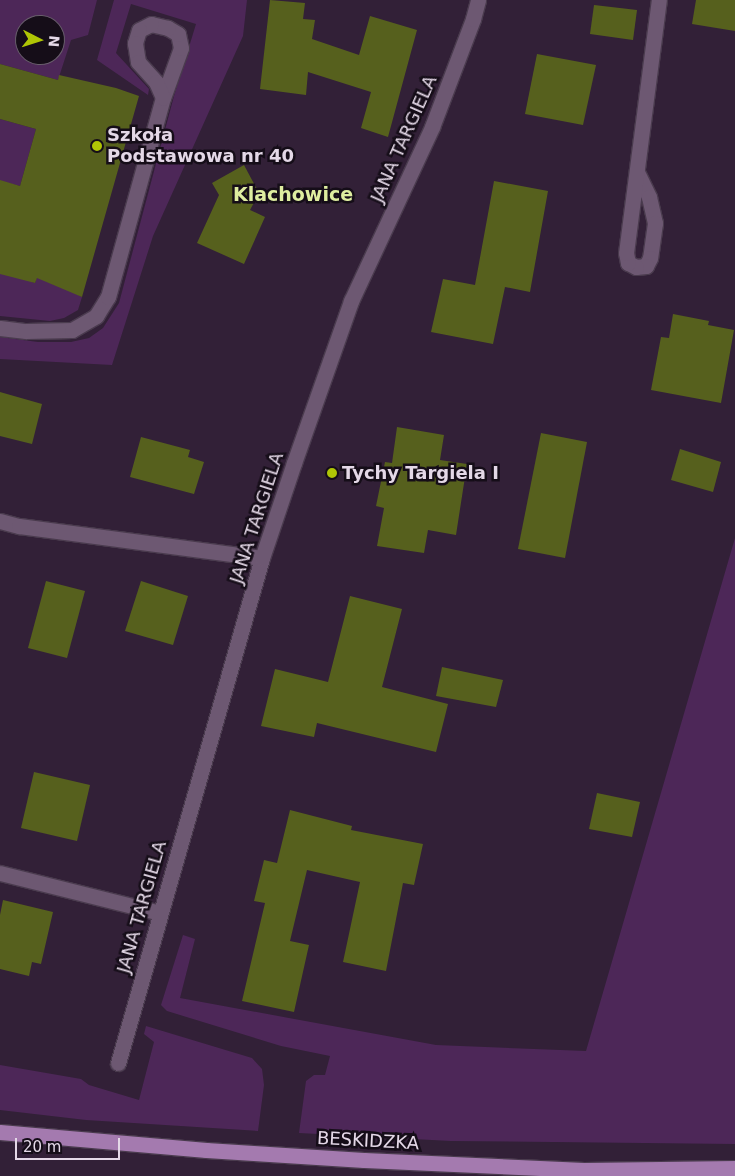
<!DOCTYPE html>
<html>
<head>
<meta charset="utf-8">
<style>
	body { margin:0 }
	#map { position:relative; width:735px; height:1176px; overflow:hidden; background:#322037; font-family:"DejaVu Sans",sans-serif }
	div>[style] { position:absolute }
	.green>* { inset:0; background:#4d2758 }
	.building>* { inset:0; background:#56601d }
	.roads { filter:drop-shadow(1px 0 #4a3b4e) drop-shadow(-1px 0 #4a3b4e) drop-shadow(0 1px #4a3b4e) drop-shadow(0 -1px #4a3b4e) }
	.lane>* { height:15px; margin:-7.5px; padding:0 7.5px; transform-origin:7.5px; border-radius:7.5px; background:#6d5872 }
	.street>* { height:15px; margin:-7.5px; padding:0 7.5px; transform-origin:7.5px; border-radius:7.5px; background:#6d5872 }
	.primary>* { height:15px; margin:-7.5px; padding:0 7.5px; transform-origin:7.5px; border-radius:7.5px; background:#a47aaf }
	.dots>* { width:14px; height:14px; translate:-50% -50%; box-sizing:border-box; border:2px solid #150d18; border-radius:50% }
	span { translate:-50% -50%; white-space:nowrap; text-align:center; line-height:1.15; -webkit-text-stroke:5px #150d18; paint-order:stroke }
	.poi-label { font-size:18px; color:#e4d8e7; font-weight:700 }
	.left { translate:0 -50%; text-align:left }
	.street-label { font-size:18px; color:#e4d8e7 }
	.neighbourhood-label { font-size:19px; color:#deeda0; font-weight:700 }
	.north { position:absolute; left:15px; top:15px; width:50px; height:50px; box-sizing:border-box; background:#150d18; border:1px solid #685e6b; border-radius:50%; rotate:95deg; font-size:14px; font-weight:700; line-height:20px; text-align:center; color:#e4d8e7 }
	.north::after { content:''; display:block; margin:auto; width:18px; height:22px; background:#afc505; clip-path:polygon(50% 0,100% 100%,50% 72%,0 100%) }
	.scale { position:absolute; left:15px; top:1138px; width:105px; height:22px; box-sizing:border-box; border:2px solid #e4d8e7; border-top:0; padding-left:6px; font-size:15px; line-height:18px; white-space:nowrap; color:#e4d8e7; -webkit-text-stroke:4px #150d18; paint-order:stroke }
</style>
</head>
<body>
<div id="map">
	<div class="green">
		<i style="clip-path:polygon(evenodd,0 0,97px 0,88px 35px,71px 40px,58px 80px,0 64px,0 0,25px 25px,55px 25px,55px 55px,25px 55px,25px 25px)"></i>
		<i style="clip-path:polygon(114px 0,247px 0,243px 36px,153px 236px,112px 365px,0 359px,0 337px,38px 342px,71px 342px,89px 338px,103px 328px,119px 303px,174px 96px,196px 24px,131px 4px,116px 53px,149px 89px,148px 95px,97px 60px)"></i>
		<i style="clip-path:polygon(0 119px,36px 129px,20px 186px,0 181px)"></i>
		<i style="clip-path:polygon(0 262px,32px 282px,35px 283px,38px 273px,82px 297px,78px 310px,64px 318px,50px 321px,0 316px)"></i>
		<i style="clip-path:polygon(735px 538px,735px 1144px,451px 1141px,299px 1133px,306px 1081px,314px 1075px,325px 1075px,330px 1056px,281px 1046px,167px 1011px,161px 1005px,183px 935px,195px 939px,180px 998px,436px 1045px,586px 1051px)"></i>
		<i style="clip-path:polygon(146px 1026px,252px 1058px,262px 1069px,264px 1085px,258px 1131px,86px 1120px,0 1110px,0 1065px,81px 1079px,89px 1085px,139px 1100px,154px 1042px,144px 1034px)"></i>
	</div>
	<div class="building">
		<i style="clip-path:polygon(270px 0,305px 3px,303px 19px,315px 20px,312px 39px,359px 55px,370px 16px,417px 30px,388px 137px,361px 128px,371px 92px,308px 72px,306px 95px,260px 89px)"></i>
		<i style="clip-path:polygon(696px 0,735px 0,735px 31px,692px 24px)"></i>
		<i style="clip-path:polygon(594px 5px,637px 10px,633px 40px,590px 34px)"></i>
		<i style="clip-path:polygon(537px 54px,596px 65px,583px 125px,525px 114px)"></i>
		<i style="clip-path:polygon(0 64px,58px 80px,59px 75px,116px 88px,139px 96px,82px 297px,37px 278px,35px 283px,0 274px,0 180px,20px 186px,36px 129px,0 119px)"></i>
		<i style="clip-path:polygon(244px 165px,259px 193px,250px 210px,265px 217px,244px 264px,197px 243px,219px 195px,212px 183px)"></i>
		<i style="clip-path:polygon(494px 181px,548px 191px,530px 292px,505px 287px,493px 344px,431px 332px,443px 279px,475px 285px)"></i>
		<i style="clip-path:polygon(673px 314px,709px 321px,708px 325px,734px 330px,721px 403px,651px 390px,661px 337px,669px 338px)"></i>
		<i style="clip-path:polygon(0 392px,42px 404px,32px 444px,0 436px)"></i>
		<i style="clip-path:polygon(397px 427px,444px 435px,440px 460px,467px 464px,456px 535px,428px 530px,424px 553px,377px 546px,384px 508px,376px 506px,385px 462px,392px 463px)"></i>
		<i style="clip-path:polygon(541px 433px,587px 442px,565px 558px,518px 549px)"></i>
		<i style="clip-path:polygon(141px 437px,190px 450px,188px 457px,204px 462px,194px 494px,130px 477px)"></i>
		<i style="clip-path:polygon(680px 449px,721px 462px,713px 492px,671px 480px)"></i>
		<i style="clip-path:polygon(46px 581px,85px 591px,67px 658px,28px 648px)"></i>
		<i style="clip-path:polygon(141px 581px,188px 596px,173px 645px,125px 631px)"></i>
		<i style="clip-path:polygon(350px 596px,402px 609px,382px 687px,448px 704px,436px 752px,317px 723px,314px 737px,261px 726px,275px 669px,328px 682px)"></i>
		<i style="clip-path:polygon(442px 667px,503px 680px,496px 707px,436px 696px)"></i>
		<i style="clip-path:polygon(34px 772px,90px 785px,77px 841px,21px 828px)"></i>
		<i style="clip-path:polygon(597px 793px,640px 802px,632px 837px,589px 829px)"></i>
		<i style="clip-path:polygon(290px 810px,352px 826px,351px 830px,423px 844px,414px 885px,403px 883px,386px 971px,343px 962px,360px 882px,307px 870px,290px 941px,309px 945px,294px 1012px,242px 1001px,265px 903px,254px 901px,264px 860px,277px 863px)"></i>
		<i style="clip-path:polygon(3px 900px,53px 912px,41px 964px,32px 962px,29px 976px,0 969px,0 915px)"></i>
	</div>
	<div class="roads">
		<div class="lane">
			<i style="left:637px;top:172px;width:28px;rotate:64deg"></i>
			<i style="left:649px;top:197px;width:27px;rotate:77deg"></i>
			<i style="left:655px;top:223px;width:35px;rotate:98deg"></i>
			<i style="left:650px;top:258px;width:9px;rotate:117deg"></i>
			<i style="left:646px;top:266px;width:10px;rotate:174deg"></i>
			<i style="left:636px;top:267px;width:9px;rotate:-153deg"></i>
			<i style="left:628px;top:263px;width:10px;rotate:-101deg"></i>
			<i style="left:626px;top:253px;width:255px;rotate:-82.6deg"></i>
			<i style="left:0;top:328px;width:26px;rotate:7deg"></i>
			<i style="left:26px;top:331px;width:46px;rotate:-1.2deg"></i>
			<i style="left:72px;top:330px;width:28px;rotate:-30deg"></i>
			<i style="left:96px;top:316px;width:22px;rotate:-58deg"></i>
			<i style="left:108px;top:297px;width:206px;rotate:-74.6deg"></i>
			<i style="left:163px;top:98px;width:53px;rotate:-70.2deg"></i>
			<i style="left:181px;top:48px;width:14px;rotate:-102deg"></i>
			<i style="left:178px;top:34px;width:12px;rotate:-149deg"></i>
			<i style="left:168px;top:28px;width:17px;rotate:-167deg"></i>
			<i style="left:151px;top:24px;width:13px;rotate:153deg"></i>
			<i style="left:139px;top:30px;width:14px;rotate:107deg"></i>
			<i style="left:135px;top:43px;width:19px;rotate:81deg"></i>
			<i style="left:138px;top:62px;width:27px;rotate:48deg"></i>
			<i style="left:156px;top:82px;width:17px;rotate:66deg"></i>
			<i style="left:0;top:873px;width:165px;rotate:14deg"></i>
		</div>
		<div class="street">
			<i style="left:0;top:521px;width:20px;rotate:15deg"></i>
			<i style="left:19px;top:526px;width:245px;rotate:7.5deg"></i>
			<i style="left:118px;top:1063px;width:525px;rotate:-74.08deg"></i>
			<i style="left:262px;top:558px;width:100px;rotate:-71.4deg"></i>
			<i style="left:294px;top:463px;width:172px;rotate:-70.6deg"></i>
			<i style="left:351px;top:301px;width:192px;rotate:-65deg"></i>
			<i style="left:432px;top:127px;width:116px;rotate:-69.2deg"></i>
			<i style="left:473px;top:19px;width:20px;rotate:-75deg"></i>
		</div>
		<div class="primary">
			<i style="left:0;top:1132px;width:207px;rotate:5deg"></i>
			<i style="left:206px;top:1150px;width:158px;rotate:3.6deg"></i>
			<i style="left:364px;top:1160px;width:220px;rotate:2.6deg"></i>
			<i style="left:584px;top:1170px;width:151px;rotate:-0.8deg"></i>
		</div>
	</div>
	<div class="dots">
		<i style="left:97px;top:146px;background:#afc505"></i>
		<i style="left:332px;top:473px;background:#afc505"></i>
	</div>
	<div class="poi-label">
		<span class="left" style="left:107px;top:146px">Szkoła<br>Podstawowa nr 40</span>
		<span class="left" style="left:342px;top:473px">Tychy Targiela I</span>
	</div>
	<div class="street-label">
		<span style="left:404px;top:139px;rotate:-66deg">JANA TARGIELA</span>
		<span style="left:257px;top:518px;rotate:-72deg">JANA TARGIELA</span>
		<span style="left:142px;top:907px;rotate:-74deg">JANA TARGIELA</span>
		<span style="left:368px;top:1141px;rotate:3deg">BESKIDZKA</span>
	</div>
	<div class="neighbourhood-label">
		<span style="left:293px;top:195px">Klachowice</span>
	</div>
	<div class="north">N</div>
	<div class="scale">20 m</div>
</div>
</body>
</html>
